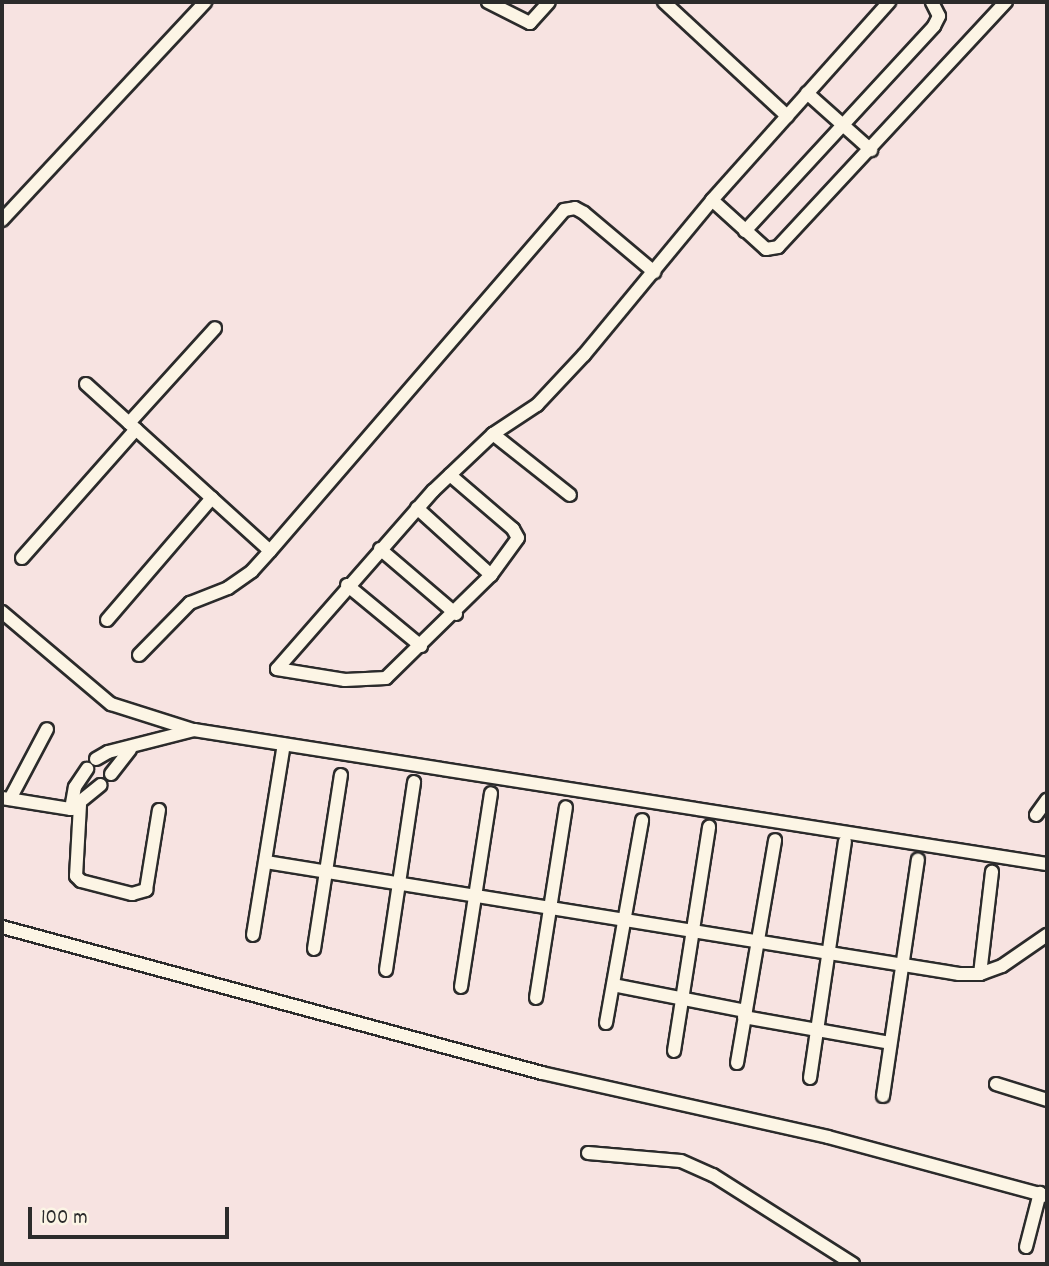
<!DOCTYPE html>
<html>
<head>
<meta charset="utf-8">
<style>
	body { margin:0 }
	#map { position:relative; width:1049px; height:1266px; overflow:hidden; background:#f7e3e1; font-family:Dekko,sans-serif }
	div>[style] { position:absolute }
	.roads { filter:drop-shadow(2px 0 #2b2b2b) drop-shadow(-2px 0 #2b2b2b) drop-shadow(0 2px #2b2b2b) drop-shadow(0 -2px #2b2b2b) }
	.street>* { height:12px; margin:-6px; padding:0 6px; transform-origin:6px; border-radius:6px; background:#fcf5e5 }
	span { translate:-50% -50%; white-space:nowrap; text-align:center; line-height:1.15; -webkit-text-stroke:6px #fcf5e5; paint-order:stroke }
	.frame { position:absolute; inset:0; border:4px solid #2b2b2b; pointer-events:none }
	.scale { position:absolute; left:28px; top:1207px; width:201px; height:32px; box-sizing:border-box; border:4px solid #2b2b2b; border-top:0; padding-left:9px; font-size:21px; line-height:24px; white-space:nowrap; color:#2b2b2b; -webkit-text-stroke:5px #fcf5e5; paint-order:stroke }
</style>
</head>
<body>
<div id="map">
	<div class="roads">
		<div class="street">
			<i style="left:488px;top:2px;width:47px;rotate:26.6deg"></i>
			<i style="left:530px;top:23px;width:28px;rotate:-48deg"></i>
			<i style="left:664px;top:2px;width:168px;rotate:42.8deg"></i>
			<i style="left:807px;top:93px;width:86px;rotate:41.7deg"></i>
			<i style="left:712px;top:200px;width:73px;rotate:42.2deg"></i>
			<i style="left:766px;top:249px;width:12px;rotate:-9deg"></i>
			<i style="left:778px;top:247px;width:335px;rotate:-47.1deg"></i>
			<i style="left:2px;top:220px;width:298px;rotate:-47deg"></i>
			<i style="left:745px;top:231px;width:279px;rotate:-47.3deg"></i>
			<i style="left:934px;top:26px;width:11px;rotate:-63deg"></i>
			<i style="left:939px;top:16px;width:16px;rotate:-117deg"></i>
			<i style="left:86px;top:384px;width:248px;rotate:42.2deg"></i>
			<i style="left:270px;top:551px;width:450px;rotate:-49.2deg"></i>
			<i style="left:564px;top:210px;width:11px;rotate:-10deg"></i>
			<i style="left:575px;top:208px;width:10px;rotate:29deg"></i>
			<i style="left:584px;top:213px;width:92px;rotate:40.1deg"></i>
			<i style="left:129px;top:423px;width:128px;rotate:-47.8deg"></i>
			<i style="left:493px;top:434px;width:98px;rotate:38.4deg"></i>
			<i style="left:450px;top:475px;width:83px;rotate:40.6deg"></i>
			<i style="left:513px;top:529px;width:10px;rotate:61deg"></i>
			<i style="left:518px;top:538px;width:46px;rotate:126.1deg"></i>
			<i style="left:491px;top:575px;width:147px;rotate:135.6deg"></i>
			<i style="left:386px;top:678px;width:41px;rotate:177.2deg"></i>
			<i style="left:345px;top:680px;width:69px;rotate:-170.8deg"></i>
			<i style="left:277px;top:669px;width:237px;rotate:-48.8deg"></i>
			<i style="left:433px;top:491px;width:83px;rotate:-43.5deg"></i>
			<i style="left:493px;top:434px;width:53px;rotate:-33.4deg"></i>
			<i style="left:537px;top:405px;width:69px;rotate:-46.8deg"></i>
			<i style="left:584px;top:355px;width:201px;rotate:-50.4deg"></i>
			<i style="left:712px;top:200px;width:266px;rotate:-48.2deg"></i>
			<i style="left:417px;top:508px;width:100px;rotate:42.2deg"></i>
			<i style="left:380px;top:549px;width:100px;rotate:40.5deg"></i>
			<i style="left:22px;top:558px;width:172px;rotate:-48.5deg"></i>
			<i style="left:347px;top:585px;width:96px;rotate:39.5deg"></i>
			<i style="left:2px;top:612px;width:143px;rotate:40.2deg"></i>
			<i style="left:111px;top:704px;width:86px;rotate:17.6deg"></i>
			<i style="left:107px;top:620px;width:161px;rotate:-49.3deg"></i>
			<i style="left:139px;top:655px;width:73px;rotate:-45.6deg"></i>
			<i style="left:190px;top:603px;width:41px;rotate:-21.5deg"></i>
			<i style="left:228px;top:588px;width:29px;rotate:-35deg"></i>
			<i style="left:252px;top:571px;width:27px;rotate:-48deg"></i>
			<i style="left:96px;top:759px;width:14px;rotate:-30deg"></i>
			<i style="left:108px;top:752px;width:89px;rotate:-14.3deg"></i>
			<i style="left:194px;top:730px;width:863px;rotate:8.93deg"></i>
			<i style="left:111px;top:774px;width:31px;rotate:-52deg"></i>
			<i style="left:2px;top:798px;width:70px;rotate:9.1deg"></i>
			<i style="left:71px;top:809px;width:38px;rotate:-39deg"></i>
			<i style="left:10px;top:799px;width:79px;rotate:-62.1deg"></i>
			<i style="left:80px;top:805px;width:71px;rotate:93.2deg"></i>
			<i style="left:76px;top:876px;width:7px;rotate:45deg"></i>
			<i style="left:81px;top:881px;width:53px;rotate:14.3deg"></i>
			<i style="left:132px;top:894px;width:15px;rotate:-16deg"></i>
			<i style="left:146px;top:890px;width:81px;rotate:-80.8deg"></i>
			<i style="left:71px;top:809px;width:22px;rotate:-80deg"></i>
			<i style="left:75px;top:787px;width:22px;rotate:-56deg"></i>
			<i style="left:1036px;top:815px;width:19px;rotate:-54deg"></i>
			<i style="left:266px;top:862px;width:702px;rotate:9.18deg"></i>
			<i style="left:959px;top:974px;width:21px"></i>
			<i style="left:980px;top:974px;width:23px;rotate:-20deg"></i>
			<i style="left:1002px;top:966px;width:55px;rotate:-34.6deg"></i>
			<i style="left:2px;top:927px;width:559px;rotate:15.13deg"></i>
			<i style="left:542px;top:1073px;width:293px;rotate:12.6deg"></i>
			<i style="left:828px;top:1137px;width:227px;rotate:15.1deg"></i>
			<i style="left:253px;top:935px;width:193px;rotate:-80.8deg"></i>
			<i style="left:314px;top:949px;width:176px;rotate:-81.2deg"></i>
			<i style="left:386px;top:970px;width:190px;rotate:-81.5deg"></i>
			<i style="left:980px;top:974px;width:103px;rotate:-83.3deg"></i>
			<i style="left:613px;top:985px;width:135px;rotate:11.1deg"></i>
			<i style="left:461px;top:987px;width:196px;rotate:-81.2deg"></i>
			<i style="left:536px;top:998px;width:193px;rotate:-81.1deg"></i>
			<i style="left:744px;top:1017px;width:148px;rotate:10.1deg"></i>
			<i style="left:606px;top:1023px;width:206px;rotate:-79.9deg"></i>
			<i style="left:674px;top:1051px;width:227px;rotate:-81.1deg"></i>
			<i style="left:737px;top:1063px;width:226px;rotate:-80.3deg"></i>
			<i style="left:810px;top:1078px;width:239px;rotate:-81.6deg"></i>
			<i style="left:996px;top:1084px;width:53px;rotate:17.4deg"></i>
			<i style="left:883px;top:1096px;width:239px;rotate:-81.6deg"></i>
			<i style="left:588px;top:1153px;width:93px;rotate:4.9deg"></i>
			<i style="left:681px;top:1161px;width:35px;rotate:24deg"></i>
			<i style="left:713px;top:1175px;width:166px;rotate:32.4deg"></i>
			<i style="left:1026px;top:1247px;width:56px;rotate:-75.5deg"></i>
		</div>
	</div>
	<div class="frame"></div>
	<div class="scale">100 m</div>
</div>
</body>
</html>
